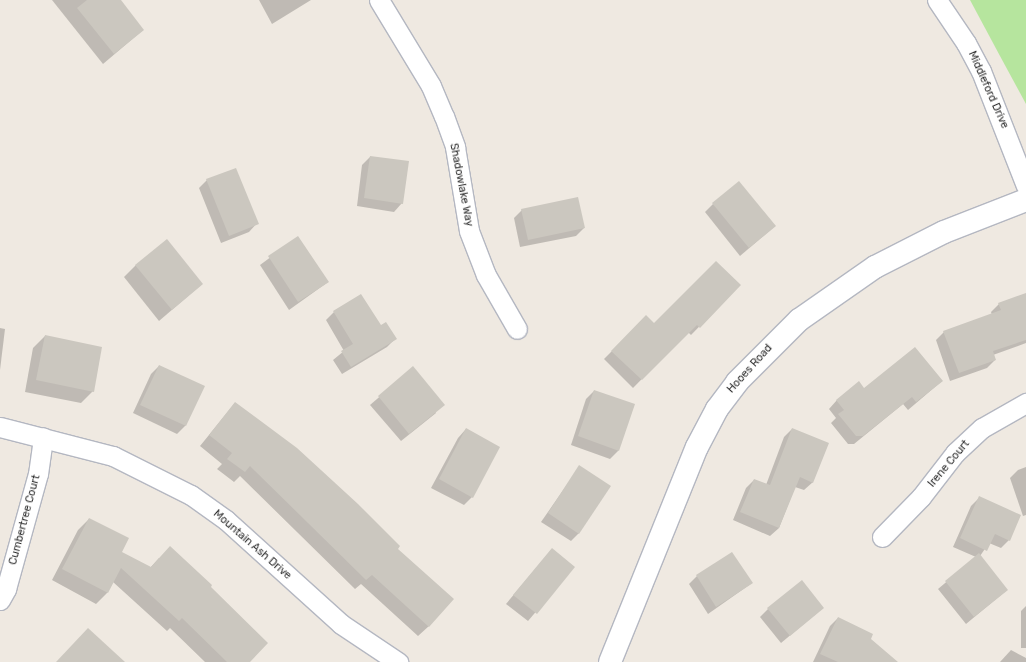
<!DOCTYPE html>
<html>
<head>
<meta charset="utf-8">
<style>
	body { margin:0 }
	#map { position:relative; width:1026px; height:662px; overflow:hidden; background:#efe9e1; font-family:Rubik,sans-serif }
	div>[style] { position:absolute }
	.green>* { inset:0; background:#b6e59e }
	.shadow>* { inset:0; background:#0003 }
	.building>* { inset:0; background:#cbc7bf }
	.roads { filter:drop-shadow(1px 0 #b4b7c1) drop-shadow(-1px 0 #b4b7c1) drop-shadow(0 1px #b4b7c1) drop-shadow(0 -1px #b4b7c1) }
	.street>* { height:19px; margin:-9.5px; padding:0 9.5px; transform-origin:9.5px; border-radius:9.5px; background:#fff }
	.secondary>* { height:22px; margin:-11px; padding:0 11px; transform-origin:11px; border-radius:11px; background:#fff }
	span { translate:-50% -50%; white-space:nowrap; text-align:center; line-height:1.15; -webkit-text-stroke:3px #fff; paint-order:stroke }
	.street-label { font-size:11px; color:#2e2e2e }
</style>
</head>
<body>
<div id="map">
	<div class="green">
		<i style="clip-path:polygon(970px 0,1026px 0,1026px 104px,1000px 56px)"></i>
	</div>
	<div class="shadow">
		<i style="clip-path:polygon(52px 0,119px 0,143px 30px,103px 64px)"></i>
		<i style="clip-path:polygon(259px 0,311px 0,272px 24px)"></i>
		<i style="clip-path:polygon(370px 157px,402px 203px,394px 212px,357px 206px,362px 165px)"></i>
		<i style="clip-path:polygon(207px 180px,257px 223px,249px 232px,221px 243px,199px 188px)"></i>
		<i style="clip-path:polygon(713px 204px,775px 226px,740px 256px,705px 212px)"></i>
		<i style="clip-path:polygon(522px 210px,584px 228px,576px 236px,520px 247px,514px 218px)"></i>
		<i style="clip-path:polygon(298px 237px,328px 282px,289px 310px,260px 265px)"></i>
		<i style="clip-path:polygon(136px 265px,202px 284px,159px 321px,124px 277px)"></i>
		<i style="clip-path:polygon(740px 285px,691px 335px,688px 332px,633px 388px,604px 359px,646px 317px,654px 325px)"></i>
		<i style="clip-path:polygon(1026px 294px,1026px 343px,993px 355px,995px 360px,987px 368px,950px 381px,936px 340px,944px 332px,992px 315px,991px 312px,999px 304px)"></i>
		<i style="clip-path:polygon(334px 312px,380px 326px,395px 339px,387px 347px,342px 374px,333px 360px,344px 351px,326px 320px)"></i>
		<i style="clip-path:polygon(0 328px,5px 329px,0 370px)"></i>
		<i style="clip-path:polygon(45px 336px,93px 391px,81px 403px,25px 392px,33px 348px)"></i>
		<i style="clip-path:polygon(159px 366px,203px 387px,185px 426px,177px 434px,133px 413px,151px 374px)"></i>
		<i style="clip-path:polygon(413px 368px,436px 413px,401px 441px,370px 405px)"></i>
		<i style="clip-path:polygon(942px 381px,908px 410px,903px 404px,854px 444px,848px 444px,831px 423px,836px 418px,829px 409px,837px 400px)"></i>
		<i style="clip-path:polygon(594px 391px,634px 405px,618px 451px,610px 459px,571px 445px,586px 399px)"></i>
		<i style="clip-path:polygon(235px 403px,396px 549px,429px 626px,418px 636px,361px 584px,355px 589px,240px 476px,234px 482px,217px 469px,222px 464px,200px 446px)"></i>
		<i style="clip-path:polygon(466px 429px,472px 497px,464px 505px,431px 488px,458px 438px)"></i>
		<i style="clip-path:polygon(792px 429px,813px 482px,804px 490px,795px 487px,779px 528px,770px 536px,733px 520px,746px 488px,754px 480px,766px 485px,784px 437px)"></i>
		<i style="clip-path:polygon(580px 466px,579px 533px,571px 541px,541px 522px)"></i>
		<i style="clip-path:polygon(1026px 467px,1026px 515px,1023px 516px,1010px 478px,1018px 470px)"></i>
		<i style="clip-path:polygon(979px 498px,1009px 540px,1001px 548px,989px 543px,980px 556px,1007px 590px,966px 624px,938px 589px,976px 557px,953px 547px,971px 506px)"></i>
		<i style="clip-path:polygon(89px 519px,120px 553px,150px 568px,159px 558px,209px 587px,248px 662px,205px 662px,170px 628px,167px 631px,113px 582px,107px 593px,96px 604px,52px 580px,78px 530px)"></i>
		<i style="clip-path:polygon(552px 549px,574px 567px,528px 621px,506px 604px)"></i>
		<i style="clip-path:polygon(697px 576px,752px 583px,708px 614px,689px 584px)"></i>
		<i style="clip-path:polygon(1026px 606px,1026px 648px,1021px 648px,1021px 611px)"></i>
		<i style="clip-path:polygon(823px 608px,781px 643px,760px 617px,768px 609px)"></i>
		<i style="clip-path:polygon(838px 618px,870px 639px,896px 662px,813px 662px,830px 626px)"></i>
		<i style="clip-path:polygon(1011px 650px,1026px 658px,1026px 662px,1000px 662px)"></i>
	</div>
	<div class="building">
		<i style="clip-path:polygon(87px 0,121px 0,144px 30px,114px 54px,77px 8px)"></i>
		<i style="clip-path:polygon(370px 156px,409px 161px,403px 204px,364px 198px)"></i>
		<i style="clip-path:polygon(236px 168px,259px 224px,229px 236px,206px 179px)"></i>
		<i style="clip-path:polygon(739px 181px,776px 226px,749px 248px,712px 203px)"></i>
		<i style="clip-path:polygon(578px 197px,585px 228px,528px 240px,521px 209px)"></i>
		<i style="clip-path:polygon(298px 236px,329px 282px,298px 302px,268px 256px)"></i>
		<i style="clip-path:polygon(167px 239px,203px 284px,172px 310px,135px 265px)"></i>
		<i style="clip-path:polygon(716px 261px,741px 285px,700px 328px,697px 325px,642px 380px,611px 351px,646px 315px,654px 323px)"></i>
		<i style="clip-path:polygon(1026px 293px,1026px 340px,993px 351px,996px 360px,959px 373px,943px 331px,1001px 310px,998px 303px)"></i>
		<i style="clip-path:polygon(361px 294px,381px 325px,386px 322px,397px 339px,351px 367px,341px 351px,353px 344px,333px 311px)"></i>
		<i style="clip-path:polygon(45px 335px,102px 347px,94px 392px,36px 380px)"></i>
		<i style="clip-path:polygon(915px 347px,943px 381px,916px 402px,912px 397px,863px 436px,856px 436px,838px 414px,844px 410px,836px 400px,859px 381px,864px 388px)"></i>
		<i style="clip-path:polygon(159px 365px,205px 386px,186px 426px,140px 405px)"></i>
		<i style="clip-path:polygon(413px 366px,445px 405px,409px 434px,378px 396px)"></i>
		<i style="clip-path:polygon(594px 390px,635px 404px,619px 451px,578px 436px)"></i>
		<i style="clip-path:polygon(235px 402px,297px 448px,358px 504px,400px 546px,398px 549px,454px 599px,429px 627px,372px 575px,366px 580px,250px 466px,245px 472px,227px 459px,232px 453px,209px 435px)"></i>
		<i style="clip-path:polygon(466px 428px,500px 447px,473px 498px,439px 479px)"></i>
		<i style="clip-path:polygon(792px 428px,829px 443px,813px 483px,800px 477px,779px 528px,740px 512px,754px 479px,770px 485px)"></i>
		<i style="clip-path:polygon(579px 465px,611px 486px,579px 534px,548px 513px)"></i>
		<i style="clip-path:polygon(979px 496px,1021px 515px,1010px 541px,995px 534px,987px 551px,960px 538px)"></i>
		<i style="clip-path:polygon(89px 518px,129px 538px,122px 552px,151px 567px,170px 546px,212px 585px,211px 587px,268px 643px,250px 662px,227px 662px,182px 618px,179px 621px,121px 568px,108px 593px,62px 569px)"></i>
		<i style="clip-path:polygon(552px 548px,575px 567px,537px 614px,513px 595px)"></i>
		<i style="clip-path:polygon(732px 552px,753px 583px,716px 607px,696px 575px)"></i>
		<i style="clip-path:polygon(979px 553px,1008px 590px,974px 617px,945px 581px)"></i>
		<i style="clip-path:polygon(802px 580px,824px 608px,790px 636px,767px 608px)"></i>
		<i style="clip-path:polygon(838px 617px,873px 634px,871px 639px,898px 662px,838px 662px,820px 654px)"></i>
		<i style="clip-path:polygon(88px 628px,125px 662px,56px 662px)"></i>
	</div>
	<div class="roads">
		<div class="street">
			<i style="left:379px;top:0;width:100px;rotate:58.8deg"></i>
			<i style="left:431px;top:86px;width:33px;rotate:67deg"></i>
			<i style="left:444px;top:116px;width:33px;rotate:70deg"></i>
			<i style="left:455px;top:147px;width:85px;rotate:80.5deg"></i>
			<i style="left:469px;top:231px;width:47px;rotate:68.9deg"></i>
			<i style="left:486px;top:275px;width:62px;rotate:60.1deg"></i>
			<i style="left:937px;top:0;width:52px;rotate:56deg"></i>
			<i style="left:966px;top:43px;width:32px;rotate:62deg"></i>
			<i style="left:981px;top:71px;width:123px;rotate:68.6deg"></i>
			<i style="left:0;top:427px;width:117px;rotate:14.4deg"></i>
			<i style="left:113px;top:456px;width:87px;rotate:26.6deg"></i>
			<i style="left:191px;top:495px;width:43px;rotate:35.5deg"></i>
			<i style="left:226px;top:520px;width:155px;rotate:42.1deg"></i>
			<i style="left:341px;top:624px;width:69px;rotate:33.7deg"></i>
			<i style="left:882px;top:537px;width:56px;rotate:-45.7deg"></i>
			<i style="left:921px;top:497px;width:56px;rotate:-52.3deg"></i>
			<i style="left:955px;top:453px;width:37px;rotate:-43deg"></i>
			<i style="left:982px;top:428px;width:51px;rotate:-29.6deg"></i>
			<i style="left:0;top:600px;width:13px;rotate:-61deg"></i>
			<i style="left:6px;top:589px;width:119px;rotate:-74.5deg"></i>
			<i style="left:38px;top:474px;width:37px;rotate:-82deg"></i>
		</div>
		<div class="secondary">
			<i style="left:610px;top:662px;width:232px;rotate:-68deg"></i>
			<i style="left:697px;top:447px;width:43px;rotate:-62.2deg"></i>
			<i style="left:717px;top:409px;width:34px;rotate:-53deg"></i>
			<i style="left:737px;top:382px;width:88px;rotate:-45deg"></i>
			<i style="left:799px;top:320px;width:93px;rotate:-34.9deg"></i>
			<i style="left:875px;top:267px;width:77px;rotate:-26.9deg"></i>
			<i style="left:944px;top:232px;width:88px;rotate:-21.3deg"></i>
		</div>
	</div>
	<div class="street-label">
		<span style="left:988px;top:90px;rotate:66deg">Middleford Drive</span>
		<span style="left:461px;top:185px;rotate:79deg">Shadowlake Way</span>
		<span style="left:750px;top:369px;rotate:-48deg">Hooes Road</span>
		<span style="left:949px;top:464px;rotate:-50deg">Irene Court</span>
		<span style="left:25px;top:520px;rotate:-75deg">Cumbertree Court</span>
		<span style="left:252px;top:545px;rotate:41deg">Mountain Ash Drive</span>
	</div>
</div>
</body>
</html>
